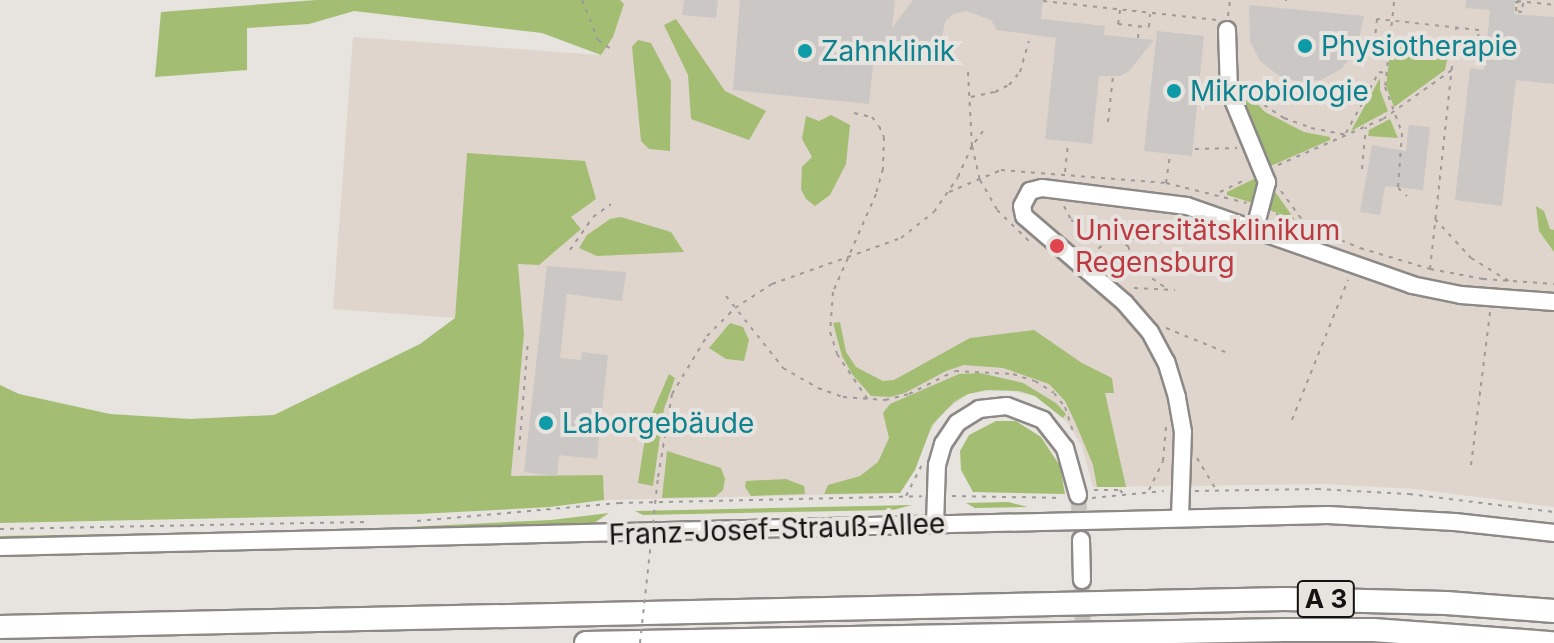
<!DOCTYPE html>
<html>
<head>
<meta charset="utf-8">
<style>
	body { margin:0 }
	#map { position:relative; width:1554px; height:643px; overflow:hidden; background:#e7e3df; font-family:Inter,sans-serif }
	div>[style] { position:absolute }
	.built>* { inset:0; background:#dfd5cc }
	.green>* { inset:0; background:#a3be73 }
	.building>* { inset:0; background:#cbc7c4 }
	.minor-tunnel>* { height:16px; margin-top:-8px; transform-origin:0; background:repeating-linear-gradient(90deg,#c7c4c0 0 16px,transparent 0 24px) }
	.path>* { height:2px; margin-top:-1px; transform-origin:0; background:repeating-linear-gradient(90deg,#9d9a98 0 4px,transparent 0 10px) }
	.roads { filter:drop-shadow(2px 0 #8c8986) drop-shadow(-2px 0 #8c8986) drop-shadow(0 2px #8c8986) drop-shadow(0 -2px #8c8986) }
	.minor>* { height:16px; margin:-8px; padding:0 8px; transform-origin:8px; border-radius:8px; background:#fff }
	.highway>* { height:22px; margin:-11px; padding:0 11px; transform-origin:11px; border-radius:11px; background:#fff }
	.path-bridge>* { height:2px; margin-top:-1px; transform-origin:0; background:repeating-linear-gradient(90deg,#9d9a98 0 4px,transparent 0 10px) }
	.dots>* { width:22px; height:22px; translate:-50% -50%; box-sizing:border-box; border:4px solid #e7e3df; border-radius:50% }
	span { translate:-50% -50%; white-space:nowrap; text-align:center; line-height:1.15; -webkit-text-stroke:8px #e7e3df; paint-order:stroke }
	.shield-label span { padding:2px 6px; background:#e7e3df; border:2px solid; border-radius:6px; -webkit-text-stroke-width:0 }
	.shield-label { font-size:26px; color:#141312; font-weight:700 }
	.culture-label { font-size:28px; color:#0d838f }
	.left { translate:0 -50%; text-align:left }
	.health-label { font-size:28px; color:#be3a42 }
	.street-label { font-size:28px; color:#141312 }
</style>
</head>
<body>
<div id="map">
	<div class="built">
		<i style="clip-path:polygon(620px 0,1554px 0,1554px 507px,1415px 489px,1323px 484px,1093px 487px,1082px 446px,1067px 422px,1035px 396px,1003px 389px,968px 394px,941px 414px,924px 442px,915px 470px,900px 493px,604px 500px,603px 475px,511px 477px,524px 334px,518px 264px,580px 228px,570px 217px,467px 153px,455px 318px,333px 309px,353px 37px,600px 55px,613px 37px,624px 4px)"></i>
	</div>
	<div class="green">
		<i style="clip-path:polygon(316px 0,620px 0,624px 4px,613px 37px,601px 55px,542px 33px,354px 11px,309px 24px,247px 28px,247px 70px,155px 77px,161px 12px)"></i>
		<i style="clip-path:polygon(676px 19px,725px 91px,766px 111px,749px 140px,691px 119px,688px 75px,664px 25px)"></i>
		<i style="clip-path:polygon(638px 40px,651px 43px,671px 81px,670px 151px,649px 149px,641px 141px,632px 47px)"></i>
		<i style="clip-path:polygon(1391px 43px,1403px 45px,1402px 50px,1410px 51px,1412px 46px,1429px 48px,1428px 53px,1437px 54px,1438px 49px,1449px 50px,1445px 70px,1394px 107px,1386px 86px)"></i>
		<i style="clip-path:polygon(1231px 67px,1239px 85px,1265px 112px,1304px 132px,1330px 137px,1330px 140px,1266px 168px,1245px 130px)"></i>
		<i style="clip-path:polygon(1380px 78px,1380px 90px,1388px 111px,1351px 131px)"></i>
		<i style="clip-path:polygon(831px 115px,850px 125px,846px 164px,830px 195px,815px 206px,806px 199px,801px 189px,802px 167px,812px 157px,802px 139px,806px 116px,819px 121px)"></i>
		<i style="clip-path:polygon(1390px 119px,1398px 138px,1368px 136px,1369px 130px)"></i>
		<i style="clip-path:polygon(467px 153px,585px 161px,596px 199px,571px 217px,581px 229px,539px 265px,518px 264px,524px 334px,511px 476px,603px 475px,604px 500px,550px 507px,419px 514px,0 523px,0 385px,19px 394px,110px 414px,190px 419px,274px 415px,420px 344px,455px 318px)"></i>
		<i style="clip-path:polygon(1258px 177px,1256px 204px,1227px 195px,1227px 192px)"></i>
		<i style="clip-path:polygon(1271px 186px,1295px 220px,1267px 209px)"></i>
		<i style="clip-path:polygon(1536px 206px,1544px 211px,1550px 229px,1554px 230px,1554px 252px,1539px 231px)"></i>
		<i style="clip-path:polygon(621px 217px,671px 232px,684px 252px,597px 256px,579px 248px,587px 235px,610px 219px)"></i>
		<i style="clip-path:polygon(840px 322px,846px 352px,856px 367px,883px 381px,894px 380px,970px 338px,1034px 330px,1082px 363px,1112px 378px,1114px 393px,1105px 393px,1126px 487px,1097px 487px,1093px 465px,1075px 422px,1065px 401px,1049px 384px,1003px 368px,964px 365px,946px 371px,905px 393px,890px 397px,871px 396px,852px 374px,842px 356px,833px 323px)"></i>
		<i style="clip-path:polygon(730px 323px,743px 327px,749px 340px,744px 361px,726px 359px,709px 348px)"></i>
		<i style="clip-path:polygon(980px 373px,1023px 383px,1056px 403px,1066px 414px,1063px 418px,1035px 396px,1019px 391px,986px 390px,968px 394px,954px 402px,932px 425px,915px 470px,900px 493px,824px 494px,828px 485px,860px 476px,878px 462px,889px 438px,883px 413px,890px 404px,959px 374px)"></i>
		<i style="clip-path:polygon(669px 374px,675px 378px,664px 409px,653px 486px,638px 483px,647px 425px)"></i>
		<i style="clip-path:polygon(996px 421px,1016px 421px,1041px 437px,1060px 466px,1065px 494px,973px 492px,961px 470px,960px 451px,969px 435px)"></i>
		<i style="clip-path:polygon(667px 451px,721px 468px,725px 479px,723px 490px,715px 497px,662px 498px)"></i>
		<i style="clip-path:polygon(786px 479px,804px 486px,805px 494px,751px 496px,745px 487px,746px 481px)"></i>
		<i style="clip-path:polygon(1008px 502px,1028px 507px,975px 508px,966px 503px)"></i>
		<i style="clip-path:polygon(912px 505px,893px 510px,643px 515px,635px 511px)"></i>
		<i style="clip-path:polygon(609px 513px,594px 523px,443px 531px,0 542px,0 536px,345px 530px,551px 520px)"></i>
	</div>
	<div class="building">
		<i style="clip-path:polygon(684px 0,718px 0,716px 18px,682px 15px)"></i>
		<i style="clip-path:polygon(740px 0,895px 0,892px 28px,913px 0,1043px 0,1041px 19px,1105px 26px,1104px 35px,1154px 40px,1129px 71px,1120px 76px,1099px 76px,1092px 144px,1045px 139px,1056px 38px,997px 30px,991px 20px,966px 11px,953px 14px,945px 22px,939px 52px,875px 46px,869px 104px,733px 90px)"></i>
		<i style="clip-path:polygon(1466px 0,1515px 0,1514px 14px,1554px 17px,1554px 84px,1516px 80px,1502px 206px,1455px 200px,1470px 68px,1484px 70px,1490px 10px,1465px 8px)"></i>
		<i style="clip-path:polygon(1249px 5px,1364px 16px,1356px 52px,1341px 69px,1321px 80px,1299px 82px,1278px 75px,1260px 61px,1250px 41px)"></i>
		<i style="clip-path:polygon(1157px 31px,1204px 36px,1192px 156px,1144px 151px)"></i>
		<i style="clip-path:polygon(1409px 125px,1430px 127px,1423px 190px,1385px 186px,1380px 215px,1360px 212px,1372px 145px,1406px 151px)"></i>
		<i style="clip-path:polygon(547px 266px,626px 272px,622px 301px,567px 294px,560px 358px,581px 360px,582px 352px,608px 355px,597px 459px,559px 455px,557px 476px,524px 472px)"></i>
	</div>
	<div class="minor-tunnel">
		<i style="left:1078px;top:495px;width:40px;rotate:85.7deg"></i>
		<i style="left:1082px;top:580px;width:61px;rotate:89.1deg"></i>
	</div>
	<div class="path">
		<i style="left:582px;top:0;width:43px;rotate:68.2deg"></i>
		<i style="left:598px;top:40px;width:19px;rotate:35deg"></i>
		<i style="left:1285px;top:0;width:2px"></i>
		<i style="left:1043px;top:1px;width:175px;rotate:6.2deg"></i>
		<i style="left:1394px;top:2px;width:85px;rotate:96deg"></i>
		<i style="left:1385px;top:87px;width:49px;rotate:69.7deg"></i>
		<i style="left:1402px;top:133px;width:55px;rotate:94.2deg"></i>
		<i style="left:1398px;top:188px;width:12px;rotate:42deg"></i>
		<i style="left:1523px;top:3px;width:9px;rotate:96deg"></i>
		<i style="left:1522px;top:12px;width:6px;rotate:-171deg"></i>
		<i style="left:1516px;top:11px;width:10px;rotate:-84deg"></i>
		<i style="left:1517px;top:1px;width:37px;rotate:6deg"></i>
		<i style="left:1120px;top:10px;width:14px;rotate:98deg"></i>
		<i style="left:1118px;top:24px;width:31px;rotate:6deg"></i>
		<i style="left:1149px;top:27px;width:13px;rotate:-86deg"></i>
		<i style="left:1228px;top:16px;width:16px;rotate:-83deg"></i>
		<i style="left:1138px;top:38px;width:11px;rotate:-85deg"></i>
		<i style="left:1478px;top:38px;width:8px;rotate:-83deg"></i>
		<i style="left:1479px;top:30px;width:103px;rotate:-173.8deg"></i>
		<i style="left:1377px;top:19px;width:18px;rotate:96deg"></i>
		<i style="left:1375px;top:37px;width:103px;rotate:6.2deg"></i>
		<i style="left:1477px;top:48px;width:10px;rotate:-84deg"></i>
		<i style="left:1478px;top:38px;width:9px;rotate:6deg"></i>
		<i style="left:1245px;top:86px;width:27px;rotate:45deg"></i>
		<i style="left:1264px;top:105px;width:24px;rotate:33deg"></i>
		<i style="left:1284px;top:118px;width:29px;rotate:20deg"></i>
		<i style="left:1311px;top:128px;width:38px;rotate:11deg"></i>
		<i style="left:971px;top:97px;width:25px;rotate:-12deg"></i>
		<i style="left:995px;top:92px;width:16px;rotate:-27deg"></i>
		<i style="left:1009px;top:85px;width:17px;rotate:-50deg"></i>
		<i style="left:1020px;top:72px;width:32px;rotate:-74deg"></i>
		<i style="left:854px;top:113px;width:18px;rotate:13deg"></i>
		<i style="left:872px;top:117px;width:11px;rotate:52deg"></i>
		<i style="left:879px;top:126px;width:12px;rotate:66deg"></i>
		<i style="left:884px;top:137px;width:32px;rotate:92deg"></i>
		<i style="left:883px;top:169px;width:26px;rotate:106deg"></i>
		<i style="left:876px;top:194px;width:107px;rotate:113.7deg"></i>
		<i style="left:833px;top:292px;width:40px;rotate:94.3deg"></i>
		<i style="left:830px;top:332px;width:23px;rotate:72deg"></i>
		<i style="left:837px;top:354px;width:55px;rotate:56deg"></i>
		<i style="left:1108px;top:122px;width:46px;rotate:-83.8deg"></i>
		<i style="left:983px;top:131px;width:19px;rotate:126deg"></i>
		<i style="left:972px;top:146px;width:35px;rotate:77deg"></i>
		<i style="left:980px;top:180px;width:34px;rotate:60deg"></i>
		<i style="left:997px;top:210px;width:50px;rotate:44.2deg"></i>
		<i style="left:1346px;top:133px;width:69px;rotate:-61.6deg"></i>
		<i style="left:1379px;top:72px;width:7px;rotate:8deg"></i>
		<i style="left:1195px;top:149px;width:42px;rotate:-1.4deg"></i>
		<i style="left:1278px;top:165px;width:115px;rotate:-23.7deg"></i>
		<i style="left:1383px;top:119px;width:85px;rotate:-35.4deg"></i>
		<i style="left:1362px;top:169px;width:42px;rotate:-84.6deg"></i>
		<i style="left:1065px;top:172px;width:30px;rotate:-84deg"></i>
		<i style="left:1166px;top:183px;width:30px;rotate:-82deg"></i>
		<i style="left:1281px;top:191px;width:42px;rotate:53.7deg"></i>
		<i style="left:949px;top:192px;width:56px;rotate:-22.9deg"></i>
		<i style="left:1001px;top:170px;width:166px;rotate:4.5deg"></i>
		<i style="left:1166px;top:183px;width:83px;rotate:13.9deg"></i>
		<i style="left:1220px;top:192px;width:30px;rotate:-26deg"></i>
		<i style="left:1064px;top:206px;width:16px;rotate:63deg"></i>
		<i style="left:1071px;top:220px;width:63px;rotate:24.5deg"></i>
		<i style="left:1128px;top:246px;width:22px;rotate:69deg"></i>
		<i style="left:1136px;top:267px;width:37px;rotate:35deg"></i>
		<i style="left:1276px;top:214px;width:91px;rotate:22deg"></i>
		<i style="left:1360px;top:248px;width:73px;rotate:16.7deg"></i>
		<i style="left:1430px;top:269px;width:54px;rotate:10.7deg"></i>
		<i style="left:1483px;top:279px;width:71px;rotate:4deg"></i>
		<i style="left:1435px;top:219px;width:53px;rotate:47.3deg"></i>
		<i style="left:1471px;top:258px;width:44px;rotate:31.2deg"></i>
		<i style="left:570px;top:250px;width:40px;rotate:-55.1deg"></i>
		<i style="left:593px;top:217px;width:22px;rotate:-36deg"></i>
		<i style="left:1090px;top:254px;width:27px;rotate:-34deg"></i>
		<i style="left:1112px;top:239px;width:29px"></i>
		<i style="left:1430px;top:269px;width:242px;rotate:-83.8deg"></i>
		<i style="left:1134px;top:288px;width:41px;rotate:2.8deg"></i>
		<i style="left:726px;top:296px;width:92px;rotate:51.6deg"></i>
		<i style="left:783px;top:368px;width:40px;rotate:29.7deg"></i>
		<i style="left:818px;top:388px;width:27px;rotate:20deg"></i>
		<i style="left:843px;top:397px;width:42px;rotate:4.1deg"></i>
		<i style="left:885px;top:400px;width:25px;rotate:-14deg"></i>
		<i style="left:909px;top:394px;width:51px;rotate:-26.6deg"></i>
		<i style="left:955px;top:371px;width:58px;rotate:3deg"></i>
		<i style="left:1013px;top:374px;width:23px;rotate:18deg"></i>
		<i style="left:1035px;top:381px;width:22px;rotate:32deg"></i>
		<i style="left:1054px;top:393px;width:18px;rotate:52deg"></i>
		<i style="left:1065px;top:407px;width:26px;rotate:72deg"></i>
		<i style="left:1166px;top:328px;width:64px;rotate:22.1deg"></i>
		<i style="left:1292px;top:420px;width:151px;rotate:-68.2deg"></i>
		<i style="left:519px;top:450px;width:110px;rotate:-85.3deg"></i>
		<i style="left:1197px;top:458px;width:37px;rotate:59deg"></i>
		<i style="left:1471px;top:465px;width:154px;rotate:-82.9deg"></i>
		<i style="left:658px;top:477px;width:84px;rotate:-80.4deg"></i>
		<i style="left:672px;top:394px;width:68px;rotate:-58.9deg"></i>
		<i style="left:707px;top:336px;width:40px;rotate:-45deg"></i>
		<i style="left:735px;top:308px;width:44px;rotate:-33deg"></i>
		<i style="left:772px;top:284px;width:137px;rotate:-19.6deg"></i>
		<i style="left:901px;top:238px;width:42px;rotate:-38.2deg"></i>
		<i style="left:934px;top:212px;width:42px;rotate:-55.6deg"></i>
		<i style="left:958px;top:177px;width:34px;rotate:-66deg"></i>
		<i style="left:972px;top:146px;width:75px;rotate:-93.1deg"></i>
		<i style="left:1094px;top:490px;width:26px"></i>
		<i style="left:1120px;top:490px;width:8px;rotate:50deg"></i>
		<i style="left:1149px;top:490px;width:32px;rotate:-64deg"></i>
		<i style="left:1163px;top:461px;width:34px;rotate:-85deg"></i>
		<i style="left:1195px;top:491px;width:122px;rotate:-0.9deg"></i>
		<i style="left:1317px;top:489px;width:92px;rotate:3.1deg"></i>
		<i style="left:1409px;top:494px;width:146px;rotate:7.1deg"></i>
		<i style="left:906px;top:496px;width:34px;rotate:-63deg"></i>
		<i style="left:952px;top:496px;width:110px;rotate:1deg"></i>
		<i style="left:1092px;top:498px;width:72px;rotate:-5.6deg"></i>
		<i style="left:417px;top:521px;width:203px;rotate:-5.1deg"></i>
		<i style="left:619px;top:503px;width:303px;rotate:-1.3deg"></i>
		<i style="left:0;top:529px;width:367px;rotate:-1.1deg"></i>
	</div>
	<div class="roads">
		<div class="minor">
			<i style="left:1227px;top:30px;width:60px;rotate:88.1deg"></i>
			<i style="left:1229px;top:90px;width:100px;rotate:67.6deg"></i>
			<i style="left:1267px;top:182px;width:48px;rotate:104.6deg"></i>
			<i style="left:1180px;top:517px;width:85px;rotate:-88deg"></i>
			<i style="left:1183px;top:432px;width:36px;rotate:-100deg"></i>
			<i style="left:1177px;top:397px;width:37px;rotate:-107deg"></i>
			<i style="left:1166px;top:362px;width:34px;rotate:-118deg"></i>
			<i style="left:1150px;top:332px;width:38px;rotate:-131deg"></i>
			<i style="left:1125px;top:303px;width:133px;rotate:-139.3deg"></i>
			<i style="left:1024px;top:216px;width:10px;rotate:-101deg"></i>
			<i style="left:1022px;top:206px;width:17px;rotate:-62deg"></i>
			<i style="left:1030px;top:191px;width:12px;rotate:-14deg"></i>
			<i style="left:1042px;top:188px;width:146px;rotate:7.1deg"></i>
			<i style="left:1187px;top:206px;width:238px;rotate:19.3deg"></i>
			<i style="left:1412px;top:285px;width:50px;rotate:11.5deg"></i>
			<i style="left:1461px;top:295px;width:93px;rotate:4.3deg"></i>
			<i style="left:935px;top:524px;width:59px;rotate:-88.1deg"></i>
			<i style="left:937px;top:465px;width:22px;rotate:-74deg"></i>
			<i style="left:943px;top:444px;width:25px;rotate:-56deg"></i>
			<i style="left:957px;top:423px;width:26px;rotate:-32deg"></i>
			<i style="left:979px;top:409px;width:28px;rotate:-6deg"></i>
			<i style="left:1007px;top:406px;width:39px;rotate:21deg"></i>
			<i style="left:1043px;top:420px;width:36px;rotate:52deg"></i>
			<i style="left:1065px;top:448px;width:49px;rotate:74.5deg"></i>
			<i style="left:1081px;top:540px;width:40px;rotate:88.6deg"></i>
			<i style="left:0;top:547px;width:1328px;rotate:-1.38deg"></i>
			<i style="left:1328px;top:515px;width:127px;rotate:3.2deg"></i>
			<i style="left:1455px;top:522px;width:100px;rotate:6.3deg"></i>
		</div>
		<div class="highway">
			<i style="left:0;top:627px;width:1285px;rotate:-1.25deg"></i>
			<i style="left:1285px;top:599px;width:161px;rotate:1.4deg"></i>
			<i style="left:1446px;top:603px;width:108px;rotate:4.2deg"></i>
			<i style="left:586px;top:643px;width:699px;rotate:-1.07deg"></i>
			<i style="left:1285px;top:630px;width:88px"></i>
			<i style="left:1373px;top:630px;width:179px;rotate:4.2deg"></i>
		</div>
	</div>
	<div class="path-bridge">
		<i style="left:1515px;top:2px;width:8px;rotate:7deg"></i>
		<i style="left:640px;top:643px;width:167px;rotate:-83.8deg"></i>
	</div>
	<div class="dots">
		<i style="left:1305px;top:46px;background:#0f9aa8"></i>
		<i style="left:805px;top:51px;background:#0f9aa8"></i>
		<i style="left:1174px;top:91px;background:#0f9aa8"></i>
		<i style="left:1057px;top:246px;background:#e0444e"></i>
		<i style="left:546px;top:423px;background:#0f9aa8"></i>
	</div>
	<div class="shield-label">
		<span style="left:1326px;top:599px">A 3</span>
	</div>
	<div class="culture-label">
		<span class="left" style="left:1321px;top:46px">Physiotherapie</span>
		<span class="left" style="left:821px;top:51px">Zahnklinik</span>
		<span class="left" style="left:1190px;top:91px">Mikrobiologie</span>
		<span class="left" style="left:562px;top:423px">Laborgebäude</span>
	</div>
	<div class="health-label">
		<span class="left" style="left:1075px;top:246px">Universitätsklinikum<br>Regensburg</span>
	</div>
	<div class="street-label">
		<span style="left:777px;top:529px;rotate:-2deg">Franz-Josef-Strauß-Allee</span>
	</div>
</div>
</body>
</html>
